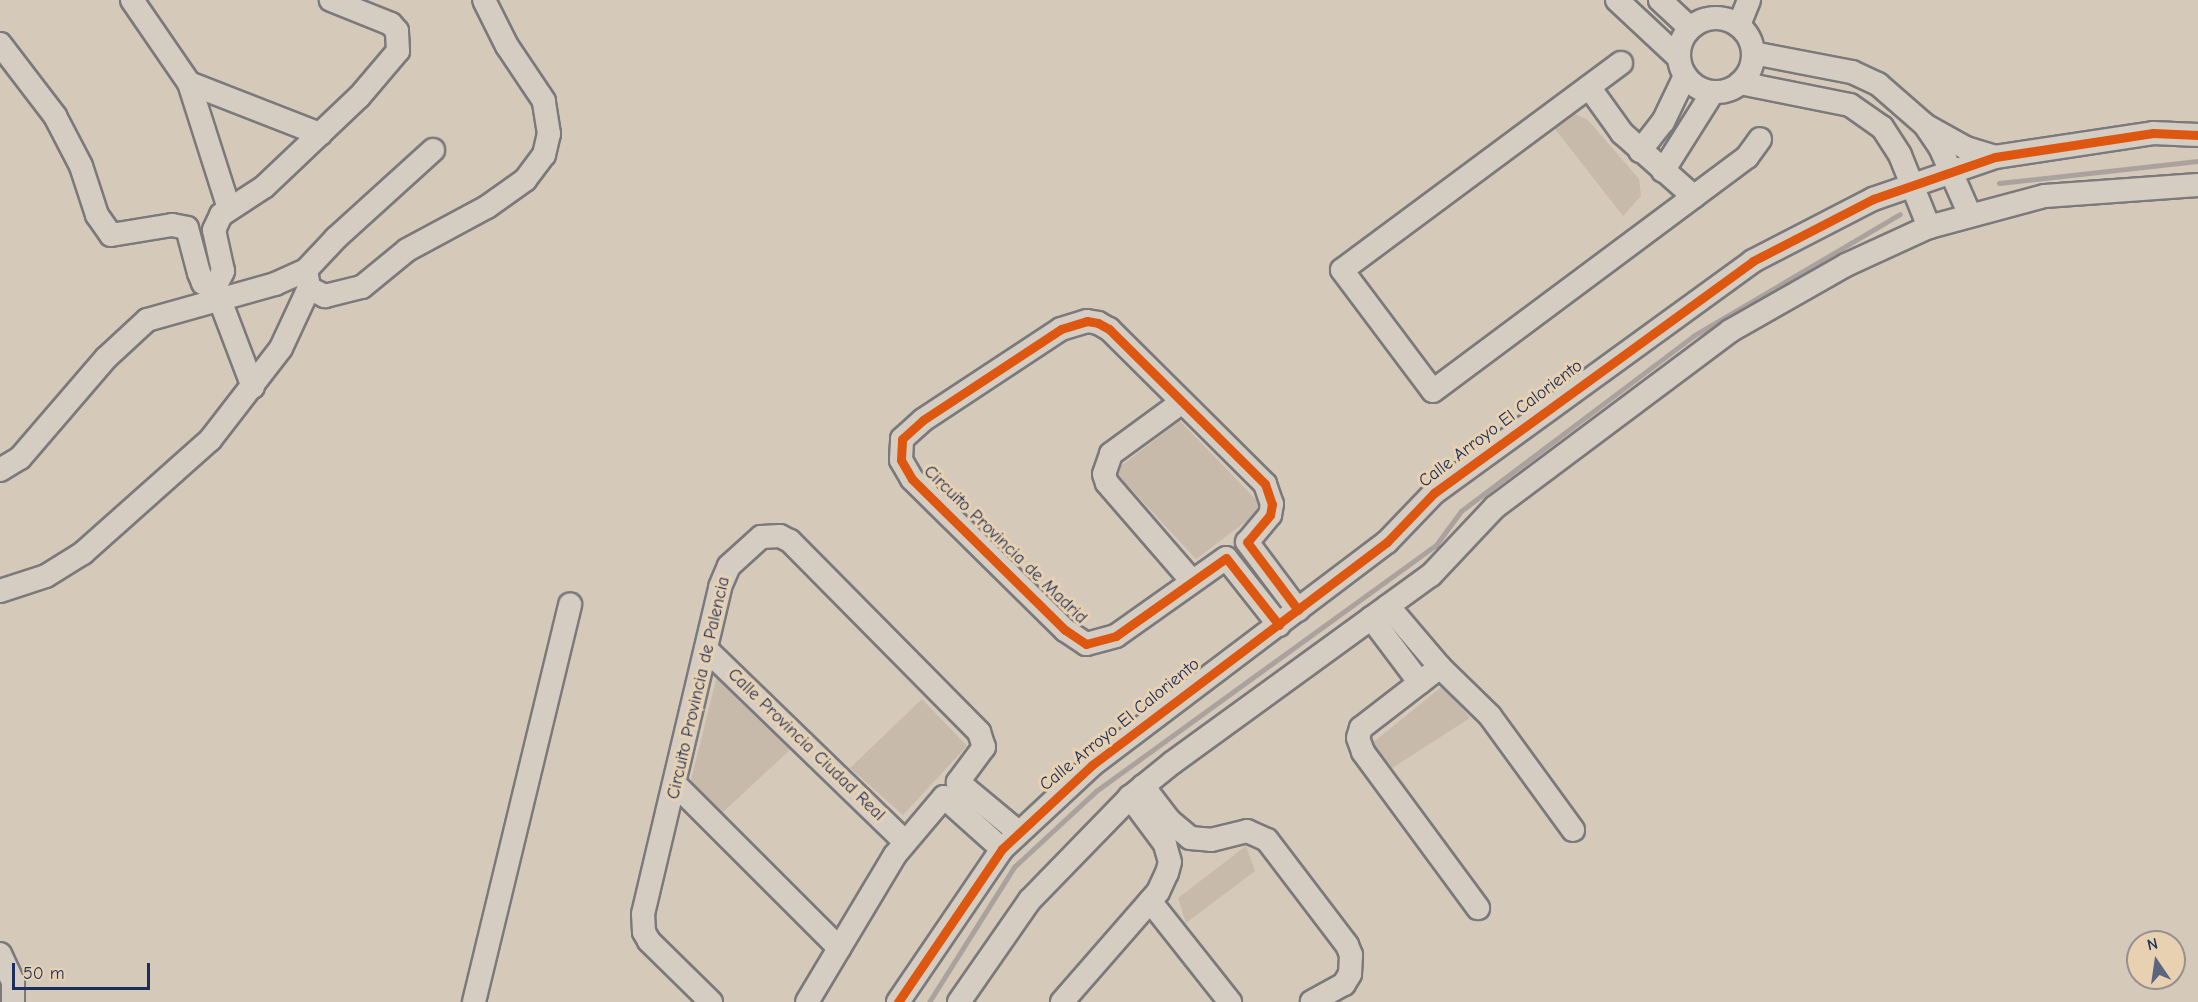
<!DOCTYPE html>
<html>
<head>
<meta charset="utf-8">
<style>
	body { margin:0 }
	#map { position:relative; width:2198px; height:1002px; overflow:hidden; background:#d5c9b9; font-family:"Comic Neue",sans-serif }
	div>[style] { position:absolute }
	.green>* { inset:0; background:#c7baaa }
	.stream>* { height:5px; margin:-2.5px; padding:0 2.5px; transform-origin:2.5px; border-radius:2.5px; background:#aba29e }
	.roads { filter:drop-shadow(2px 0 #7b797b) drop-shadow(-2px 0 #7b797b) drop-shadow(0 2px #7b797b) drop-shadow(0 -2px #7b797b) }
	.street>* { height:22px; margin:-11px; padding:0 11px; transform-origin:11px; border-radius:11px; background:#d6cdc2 }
	.street>.ring { margin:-11px; padding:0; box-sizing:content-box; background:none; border:22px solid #d6cdc2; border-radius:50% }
	.cycleway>* { height:9px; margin:-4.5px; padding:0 4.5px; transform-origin:4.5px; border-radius:4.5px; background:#de5710 }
	span { translate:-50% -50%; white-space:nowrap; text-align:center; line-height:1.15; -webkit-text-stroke:6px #e8d1b1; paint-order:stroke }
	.street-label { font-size:18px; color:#1b2f5e }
	.north { position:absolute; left:2126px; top:930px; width:60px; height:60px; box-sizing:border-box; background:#e8d1b1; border:2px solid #969090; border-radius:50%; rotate:347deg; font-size:16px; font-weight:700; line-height:24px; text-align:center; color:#1b2f5e }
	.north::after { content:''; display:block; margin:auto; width:21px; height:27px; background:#5c657e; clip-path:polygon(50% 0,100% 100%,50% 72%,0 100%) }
	.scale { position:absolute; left:12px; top:963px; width:138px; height:27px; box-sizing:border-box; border:3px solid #1b2f5e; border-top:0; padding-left:8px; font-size:18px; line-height:21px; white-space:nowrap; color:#1b2f5e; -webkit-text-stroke:4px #e8d1b1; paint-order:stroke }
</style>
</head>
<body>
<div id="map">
	<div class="green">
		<i style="clip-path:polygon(1575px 114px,1588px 120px,1639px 179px,1641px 196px,1623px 216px,1552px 125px)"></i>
		<i style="clip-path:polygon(1180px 421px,1264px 508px,1196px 559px,1114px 471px)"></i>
		<i style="clip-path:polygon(718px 672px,792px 748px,722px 813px,690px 784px)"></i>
		<i style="clip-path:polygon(1444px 685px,1470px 718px,1389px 770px,1371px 744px)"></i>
		<i style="clip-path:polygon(922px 699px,967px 746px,903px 815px,850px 768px)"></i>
		<i style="clip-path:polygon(1246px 846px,1255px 871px,1186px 923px,1178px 898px)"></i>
	</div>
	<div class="stream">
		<i style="left:1999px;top:183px;width:200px;rotate:-6.3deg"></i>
		<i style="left:929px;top:1002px;width:160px;rotate:-57.8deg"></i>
		<i style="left:1014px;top:867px;width:112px;rotate:-42.8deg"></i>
		<i style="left:1096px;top:791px;width:420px;rotate:-35.9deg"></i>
		<i style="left:1436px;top:545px;width:42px;rotate:-53.7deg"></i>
		<i style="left:1461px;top:511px;width:291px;rotate:-37deg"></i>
		<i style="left:1693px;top:336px;width:240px;rotate:-30.5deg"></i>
	</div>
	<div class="roads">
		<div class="street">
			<i style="left:132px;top:0;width:101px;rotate:55.5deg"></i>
			<i style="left:189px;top:83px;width:131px;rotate:72.3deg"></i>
			<i style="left:1617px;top:0;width:85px;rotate:43.1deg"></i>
			<i style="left:1660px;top:0;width:41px;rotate:43deg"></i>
			<i class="ring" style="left:1679px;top:18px;width:52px;height:52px"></i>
			<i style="left:1739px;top:25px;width:27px;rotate:-68deg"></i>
			<i style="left:0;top:44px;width:91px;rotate:52.6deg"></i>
			<i style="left:55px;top:116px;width:56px;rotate:62.5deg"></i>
			<i style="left:81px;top:166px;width:52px;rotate:71.9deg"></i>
			<i style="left:97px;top:215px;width:24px;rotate:55deg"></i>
			<i style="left:111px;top:235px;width:62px;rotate:-9.3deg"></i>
			<i style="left:172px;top:225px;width:15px;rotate:11deg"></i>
			<i style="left:187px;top:228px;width:47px;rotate:75.1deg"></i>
			<i style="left:199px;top:273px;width:11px;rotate:68deg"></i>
			<i style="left:203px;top:283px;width:13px;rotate:18deg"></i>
			<i style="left:215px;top:287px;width:107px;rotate:69.2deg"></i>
			<i style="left:1753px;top:53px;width:101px;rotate:10.9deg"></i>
			<i style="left:1852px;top:72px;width:29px;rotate:25deg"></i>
			<i style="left:1878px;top:84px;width:62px;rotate:41.1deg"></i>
			<i style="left:1925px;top:125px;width:27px;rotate:56deg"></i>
			<i style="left:1940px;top:147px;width:74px;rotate:66.2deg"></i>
			<i style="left:1621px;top:63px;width:347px;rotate:143.4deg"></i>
			<i style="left:1342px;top:270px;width:151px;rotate:53.1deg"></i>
			<i style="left:1433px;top:391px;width:392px;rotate:-36.7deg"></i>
			<i style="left:1747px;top:157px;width:22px;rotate:-54deg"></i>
			<i style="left:189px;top:83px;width:141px;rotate:21.3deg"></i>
			<i style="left:1740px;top:83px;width:112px;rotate:11.3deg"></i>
			<i style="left:1850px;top:105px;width:39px;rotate:35deg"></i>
			<i style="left:1882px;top:127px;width:33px;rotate:57deg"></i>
			<i style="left:1900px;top:155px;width:78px;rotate:68.1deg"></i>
			<i style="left:1589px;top:87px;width:57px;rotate:54.3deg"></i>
			<i style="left:1622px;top:133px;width:96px;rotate:41.6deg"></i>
			<i style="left:1928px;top:127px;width:43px;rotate:28.9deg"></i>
			<i style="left:1966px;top:148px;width:30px;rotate:17deg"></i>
			<i style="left:1640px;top:151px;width:37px;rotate:-52deg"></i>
			<i style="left:1663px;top:122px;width:51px;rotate:-64.4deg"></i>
			<i style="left:1663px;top:171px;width:93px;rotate:-57.7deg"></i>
			<i style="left:215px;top:287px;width:18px;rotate:-63deg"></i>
			<i style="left:223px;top:271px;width:42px;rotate:-102.4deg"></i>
			<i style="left:214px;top:230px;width:17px;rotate:-65deg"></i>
			<i style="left:221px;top:215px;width:51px;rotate:-33.1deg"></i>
			<i style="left:264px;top:187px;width:131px;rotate:-43.5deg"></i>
			<i style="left:359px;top:97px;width:60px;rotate:-49.7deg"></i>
			<i style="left:398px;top:51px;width:20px;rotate:-93deg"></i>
			<i style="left:397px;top:31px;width:9px;rotate:-131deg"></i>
			<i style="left:391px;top:24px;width:65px;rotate:-158.2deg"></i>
			<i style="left:309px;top:288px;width:18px;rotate:27deg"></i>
			<i style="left:325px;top:296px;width:38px;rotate:-14deg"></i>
			<i style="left:362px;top:287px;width:58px;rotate:-39.4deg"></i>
			<i style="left:407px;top:250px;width:91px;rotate:-28.3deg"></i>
			<i style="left:487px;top:207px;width:47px;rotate:-35.4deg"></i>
			<i style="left:525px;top:180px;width:31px;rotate:-53deg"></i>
			<i style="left:544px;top:155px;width:22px;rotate:-77deg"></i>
			<i style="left:549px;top:134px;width:33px;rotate:-99deg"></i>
			<i style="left:544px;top:101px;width:66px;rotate:-123.9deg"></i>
			<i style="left:507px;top:46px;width:51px;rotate:-116.6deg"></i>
			<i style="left:1182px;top:402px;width:88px;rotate:143.8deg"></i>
			<i style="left:1111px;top:454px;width:21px;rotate:109deg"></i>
			<i style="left:1104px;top:474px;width:9px;rotate:72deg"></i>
			<i style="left:1107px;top:483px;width:130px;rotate:49.1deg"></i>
			<i style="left:0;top:470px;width:23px;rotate:-31deg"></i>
			<i style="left:20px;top:458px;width:132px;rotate:-49.3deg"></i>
			<i style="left:106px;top:358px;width:56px;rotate:-42.8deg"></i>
			<i style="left:147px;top:320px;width:133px;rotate:-15.7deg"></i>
			<i style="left:275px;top:284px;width:34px;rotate:-24deg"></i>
			<i style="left:306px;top:270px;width:44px;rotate:-46.8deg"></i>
			<i style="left:336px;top:238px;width:131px;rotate:-42.2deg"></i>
			<i style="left:0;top:591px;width:48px;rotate:-18.1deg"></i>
			<i style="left:46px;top:576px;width:44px;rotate:-31.9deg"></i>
			<i style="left:83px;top:553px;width:170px;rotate:-41.7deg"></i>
			<i style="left:210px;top:440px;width:116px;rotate:-52.3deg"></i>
			<i style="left:281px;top:348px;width:66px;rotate:-65deg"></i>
			<i style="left:309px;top:288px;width:18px;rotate:-99deg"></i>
			<i style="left:1388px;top:606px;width:80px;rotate:49.6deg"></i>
			<i style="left:1440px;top:667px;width:70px;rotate:44.4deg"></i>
			<i style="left:1490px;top:716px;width:141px;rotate:53.9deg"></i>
			<i style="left:1371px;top:618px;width:81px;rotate:53deg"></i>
			<i style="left:1279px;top:625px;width:85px;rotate:-128.3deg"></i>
			<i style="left:1226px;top:558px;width:135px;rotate:144.7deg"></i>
			<i style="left:1116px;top:636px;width:31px;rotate:165deg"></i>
			<i style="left:1086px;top:644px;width:25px;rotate:-146deg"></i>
			<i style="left:1065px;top:630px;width:215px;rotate:-135.4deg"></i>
			<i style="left:912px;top:479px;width:22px;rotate:-120deg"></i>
			<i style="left:901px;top:460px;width:21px;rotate:-87deg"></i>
			<i style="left:902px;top:439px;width:28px;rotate:-42deg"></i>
			<i style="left:923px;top:420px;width:165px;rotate:-33.4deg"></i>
			<i style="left:1061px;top:329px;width:27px;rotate:-17deg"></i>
			<i style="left:1087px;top:321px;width:11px;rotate:10deg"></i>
			<i style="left:1098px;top:323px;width:13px;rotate:29deg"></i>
			<i style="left:1109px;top:329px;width:220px;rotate:44.8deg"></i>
			<i style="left:1265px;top:484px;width:21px;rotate:71deg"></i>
			<i style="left:1272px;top:504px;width:11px;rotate:100deg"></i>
			<i style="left:1270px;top:515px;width:35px;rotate:130deg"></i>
			<i style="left:1247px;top:542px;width:85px;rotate:53.1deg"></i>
			<i style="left:706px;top:649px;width:277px;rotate:44.1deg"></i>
			<i style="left:1440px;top:667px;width:100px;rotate:142.3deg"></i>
			<i style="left:1361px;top:728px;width:10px;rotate:107deg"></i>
			<i style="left:1358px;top:738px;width:15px;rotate:70deg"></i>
			<i style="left:1363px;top:752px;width:194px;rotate:53.6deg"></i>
			<i style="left:676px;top:785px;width:231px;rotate:45deg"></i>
			<i style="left:1143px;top:786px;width:44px;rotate:52.4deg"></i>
			<i style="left:1170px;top:821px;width:26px;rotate:40deg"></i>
			<i style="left:1190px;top:838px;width:21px;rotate:5deg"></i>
			<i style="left:1211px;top:840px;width:37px;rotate:-14deg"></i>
			<i style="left:1247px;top:831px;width:22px;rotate:24deg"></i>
			<i style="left:1267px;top:840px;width:132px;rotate:52.7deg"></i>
			<i style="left:1347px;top:945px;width:11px;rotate:68deg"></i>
			<i style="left:1351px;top:955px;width:19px;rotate:93deg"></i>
			<i style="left:1350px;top:974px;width:12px;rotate:121deg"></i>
			<i style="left:1344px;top:984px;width:37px;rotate:151deg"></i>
			<i style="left:1150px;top:901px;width:129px;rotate:51.6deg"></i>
			<i style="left:0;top:954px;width:31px;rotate:65deg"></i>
			<i style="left:13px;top:982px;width:20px;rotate:90deg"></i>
			<i style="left:474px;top:1002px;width:409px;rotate:-76.4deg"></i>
			<i style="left:711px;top:1002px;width:87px;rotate:-135.5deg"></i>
			<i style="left:649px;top:941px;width:10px;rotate:-119deg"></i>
			<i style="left:644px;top:932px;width:18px;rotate:-93deg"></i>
			<i style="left:643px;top:914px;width:336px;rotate:-76.7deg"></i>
			<i style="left:720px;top:587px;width:23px;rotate:-67deg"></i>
			<i style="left:729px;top:566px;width:43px;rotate:-42.2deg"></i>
			<i style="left:761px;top:537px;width:19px;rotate:-3deg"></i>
			<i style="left:780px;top:536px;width:11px;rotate:27deg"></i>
			<i style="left:790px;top:541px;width:269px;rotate:45.3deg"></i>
			<i style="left:979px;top:732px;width:16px;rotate:72deg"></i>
			<i style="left:984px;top:747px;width:44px;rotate:126.6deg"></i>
			<i style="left:958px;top:782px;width:77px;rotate:39.7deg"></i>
			<i style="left:807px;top:1002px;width:171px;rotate:-59.1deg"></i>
			<i style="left:895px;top:855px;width:76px;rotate:-49.8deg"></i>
			<i style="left:944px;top:797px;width:78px;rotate:41.9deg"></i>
			<i style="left:898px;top:1002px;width:185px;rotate:-55.8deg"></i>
			<i style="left:1002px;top:849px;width:123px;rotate:-43deg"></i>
			<i style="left:1092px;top:765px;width:370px;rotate:-37.1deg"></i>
			<i style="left:1387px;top:542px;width:68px;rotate:-46.2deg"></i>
			<i style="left:1434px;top:493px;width:394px;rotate:-36deg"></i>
			<i style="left:1753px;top:261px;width:135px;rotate:-27.3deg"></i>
			<i style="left:1873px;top:199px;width:129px;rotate:-19deg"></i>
			<i style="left:1995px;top:157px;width:160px;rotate:-8.6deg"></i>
			<i style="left:2153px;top:133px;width:45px;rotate:2.5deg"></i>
			<i style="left:959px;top:1002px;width:124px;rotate:-55.2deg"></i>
			<i style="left:1030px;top:900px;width:144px;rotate:-45.8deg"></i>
			<i style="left:1130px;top:797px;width:54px;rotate:-39deg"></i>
			<i style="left:1172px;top:763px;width:320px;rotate:-36deg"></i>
			<i style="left:1431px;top:575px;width:93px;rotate:-46.7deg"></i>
			<i style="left:1495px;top:507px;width:294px;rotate:-36.8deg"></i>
			<i style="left:1730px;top:331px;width:133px;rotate:-29.6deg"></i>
			<i style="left:1846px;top:265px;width:91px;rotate:-24.6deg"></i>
			<i style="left:1929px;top:227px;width:120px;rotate:-15deg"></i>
			<i style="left:2045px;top:196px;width:153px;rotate:-4.1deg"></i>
			<i style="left:1062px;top:1002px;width:146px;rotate:-48.9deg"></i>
			<i style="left:1158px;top:892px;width:21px;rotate:-65deg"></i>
			<i style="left:1167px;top:873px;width:11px;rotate:-75deg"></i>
			<i style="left:1170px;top:862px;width:19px;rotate:-106deg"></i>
			<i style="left:1165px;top:844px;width:59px;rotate:-126.7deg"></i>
		</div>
	</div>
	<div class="cycleway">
		<i style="left:1279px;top:625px;width:85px;rotate:-128.3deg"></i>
		<i style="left:1226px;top:558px;width:135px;rotate:144.7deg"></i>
		<i style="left:1116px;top:636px;width:31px;rotate:165deg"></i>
		<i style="left:1086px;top:644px;width:25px;rotate:-146deg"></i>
		<i style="left:1065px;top:630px;width:215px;rotate:-135.4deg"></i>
		<i style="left:912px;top:479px;width:22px;rotate:-120deg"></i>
		<i style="left:901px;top:460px;width:21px;rotate:-87deg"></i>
		<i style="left:902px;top:439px;width:28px;rotate:-42deg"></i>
		<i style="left:923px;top:420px;width:165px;rotate:-33.4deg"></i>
		<i style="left:1061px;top:329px;width:27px;rotate:-17deg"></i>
		<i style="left:1087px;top:321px;width:11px;rotate:10deg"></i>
		<i style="left:1098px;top:323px;width:13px;rotate:29deg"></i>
		<i style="left:1109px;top:329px;width:220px;rotate:44.8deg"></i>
		<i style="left:1265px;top:484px;width:21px;rotate:71deg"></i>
		<i style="left:1272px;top:504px;width:11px;rotate:100deg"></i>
		<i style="left:1270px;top:515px;width:35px;rotate:130deg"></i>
		<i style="left:1247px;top:542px;width:85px;rotate:53.1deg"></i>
		<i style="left:898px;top:1002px;width:185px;rotate:-55.8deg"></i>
		<i style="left:1002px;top:849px;width:123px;rotate:-43deg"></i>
		<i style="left:1092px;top:765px;width:370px;rotate:-37.1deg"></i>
		<i style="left:1387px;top:542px;width:68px;rotate:-46.2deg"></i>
		<i style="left:1434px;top:493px;width:394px;rotate:-36deg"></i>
		<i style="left:1753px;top:261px;width:135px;rotate:-27.3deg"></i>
		<i style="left:1873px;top:199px;width:129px;rotate:-19deg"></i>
		<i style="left:1995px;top:157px;width:160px;rotate:-8.6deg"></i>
		<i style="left:2153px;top:133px;width:45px;rotate:2.5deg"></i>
	</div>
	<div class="street-label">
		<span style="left:1501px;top:424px;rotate:-37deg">Calle Arroyo El Caloriento</span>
		<span style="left:1005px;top:545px;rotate:44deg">Circuito Provincia de Madrid</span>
		<span style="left:699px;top:688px;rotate:-77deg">Circuito Provincia de Palencia</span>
		<span style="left:1120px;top:725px;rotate:-39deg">Calle Arroyo El Caloriento</span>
		<span style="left:806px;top:745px;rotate:44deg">Calle Provincia Ciudad Real</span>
	</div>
	<div class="north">N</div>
	<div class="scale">50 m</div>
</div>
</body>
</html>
